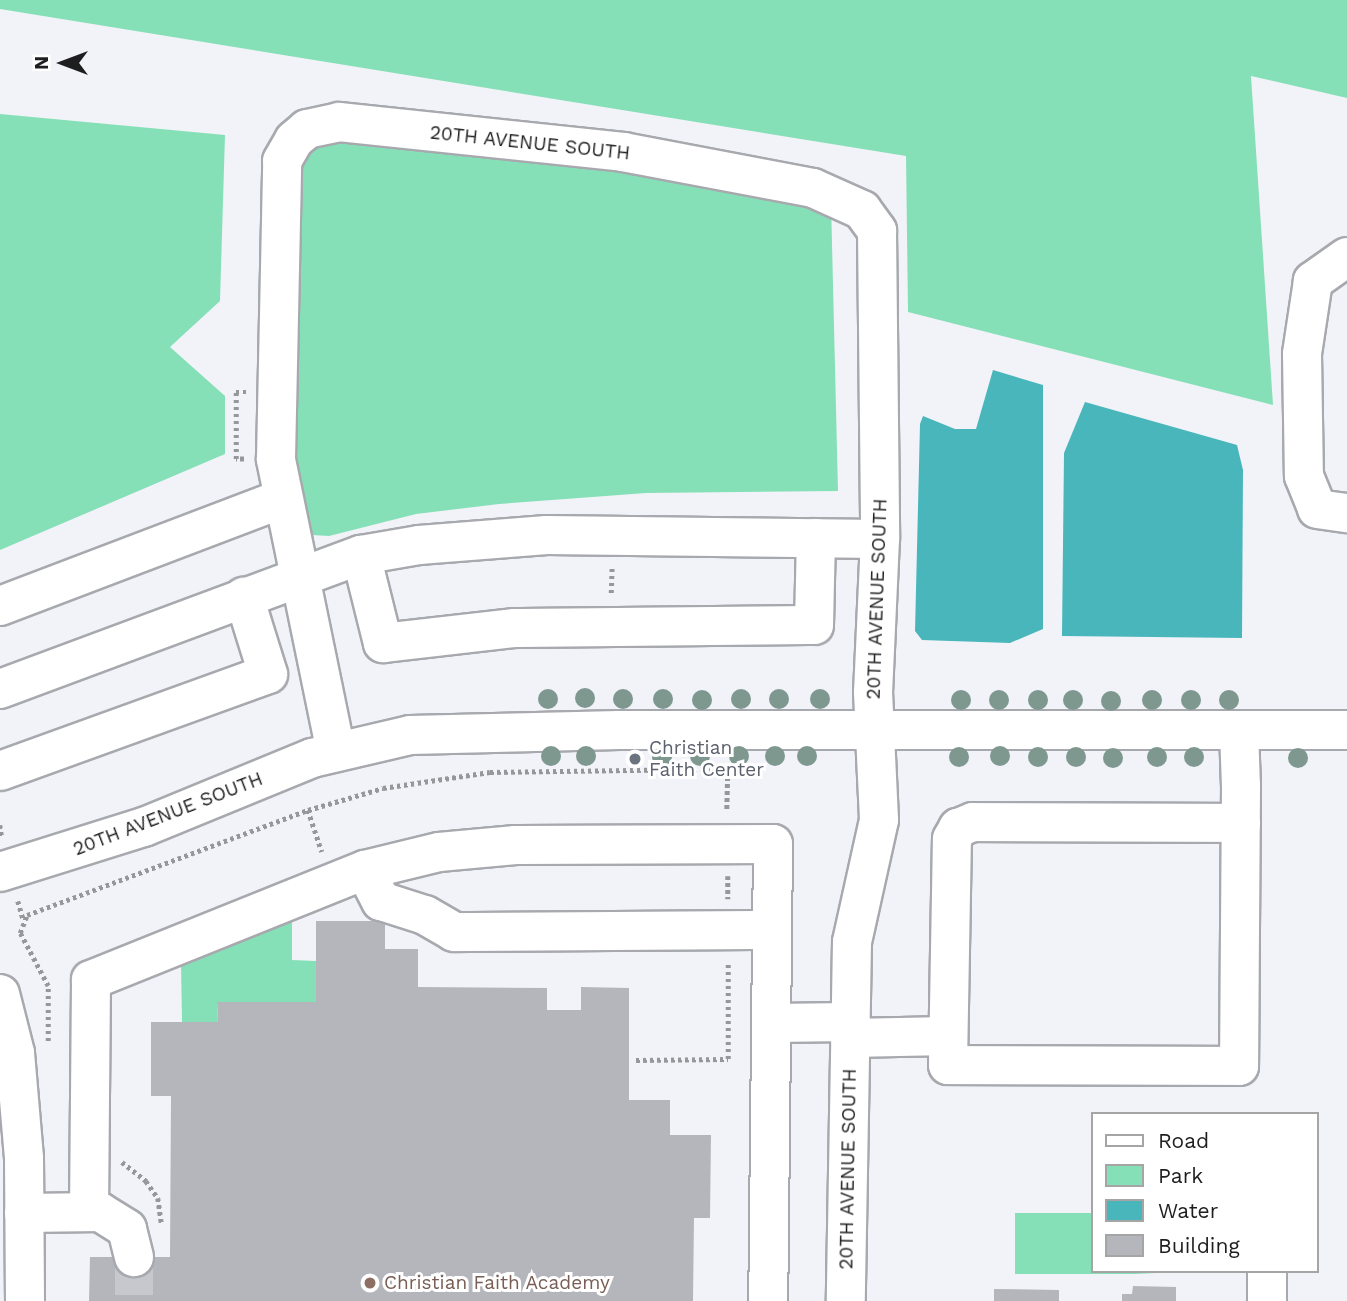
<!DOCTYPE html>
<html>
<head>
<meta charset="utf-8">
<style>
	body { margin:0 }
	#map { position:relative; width:1347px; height:1301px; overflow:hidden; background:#f1f3f8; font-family:"Work Sans",sans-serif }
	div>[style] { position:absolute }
	.green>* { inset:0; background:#86e0b7 }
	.water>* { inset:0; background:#48b6bb }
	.building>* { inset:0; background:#b4b6bb }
	.minor-tunnel>* { height:38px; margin-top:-19px; transform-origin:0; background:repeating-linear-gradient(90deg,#c7c8cd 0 38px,transparent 0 57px) }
	.path>* { height:4.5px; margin-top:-2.25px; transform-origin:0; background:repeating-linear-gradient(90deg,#96979a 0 3.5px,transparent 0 7px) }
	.roads { filter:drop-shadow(2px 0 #a7a9ae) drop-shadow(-2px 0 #a7a9ae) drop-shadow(0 2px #a7a9ae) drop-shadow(0 -2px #a7a9ae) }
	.minor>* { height:38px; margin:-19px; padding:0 19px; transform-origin:19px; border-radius:19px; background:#fff }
	.trees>* { width:20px; height:20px; margin:-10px; border-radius:50%; background:#7e9890 }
	.dots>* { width:19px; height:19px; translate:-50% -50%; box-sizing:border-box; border:4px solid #fff; border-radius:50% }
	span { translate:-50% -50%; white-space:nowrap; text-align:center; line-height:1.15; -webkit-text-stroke:6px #fff; paint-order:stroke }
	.street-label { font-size:19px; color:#1e1e20 }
	.worship-label { font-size:19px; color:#5b616d }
	.left { translate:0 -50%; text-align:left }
	.education-label { font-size:19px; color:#785e54 }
	.legend { position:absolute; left:1091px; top:1112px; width:228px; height:161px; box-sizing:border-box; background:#fff; border:2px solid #a5a5a6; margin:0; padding:9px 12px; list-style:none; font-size:21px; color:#1e1e20 }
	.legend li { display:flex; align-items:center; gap:14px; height:35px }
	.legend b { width:35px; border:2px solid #a5a5a6 }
	.north { position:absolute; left:28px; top:28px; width:70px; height:70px; -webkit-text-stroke:5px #fff; paint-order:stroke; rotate:270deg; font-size:19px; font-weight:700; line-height:28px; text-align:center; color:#1e1e20 }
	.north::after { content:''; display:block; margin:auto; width:24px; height:32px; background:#1e1e20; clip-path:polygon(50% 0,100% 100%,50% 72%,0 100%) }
</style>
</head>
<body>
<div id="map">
	<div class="green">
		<i style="clip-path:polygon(0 0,1347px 0,1347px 98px,1251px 76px,1273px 405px,908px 312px,906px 156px,0 9px)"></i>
		<i style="clip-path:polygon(0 114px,225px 135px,220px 301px,170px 347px,225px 396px,225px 454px,0 550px)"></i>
		<i style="clip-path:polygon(333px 129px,831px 202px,838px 491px,646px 493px,499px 504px,416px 514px,329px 536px,312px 535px,295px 480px,292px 178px,305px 139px)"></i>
		<i style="clip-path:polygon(292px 918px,292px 960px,316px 961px,316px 1002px,217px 1002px,218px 1022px,182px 1022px,181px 963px)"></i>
		<i style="clip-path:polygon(1015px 1213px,1093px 1213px,1093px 1271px,1156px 1274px,1015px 1274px)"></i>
	</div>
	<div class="water">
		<i style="clip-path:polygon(993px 370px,1043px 385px,1043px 629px,1010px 643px,922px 640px,915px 631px,920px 424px,923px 416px,955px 429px,976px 429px)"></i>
		<i style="clip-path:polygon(1085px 402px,1237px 445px,1243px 470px,1242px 638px,1062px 636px,1064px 453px)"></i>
	</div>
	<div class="building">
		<i style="clip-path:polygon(316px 921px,385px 921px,385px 949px,418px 949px,418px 987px,547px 988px,547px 1010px,581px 1010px,581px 987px,629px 988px,629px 1100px,670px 1100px,670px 1135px,711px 1135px,710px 1218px,694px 1218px,693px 1301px,89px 1301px,90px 1257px,170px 1257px,171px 1096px,151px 1096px,151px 1022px,218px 1022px,217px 1002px,316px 1002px)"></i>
		<i style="clip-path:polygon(1133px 1286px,1176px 1287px,1176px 1301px,1122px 1301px,1122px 1294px,1132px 1294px)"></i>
		<i style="clip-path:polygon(994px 1289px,1059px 1290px,1059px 1301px,994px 1301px)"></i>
	</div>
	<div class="minor-tunnel">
		<i style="left:134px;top:1257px;width:44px;rotate:90deg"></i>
	</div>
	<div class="path">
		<i style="left:244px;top:459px;width:8px;rotate:180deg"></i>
		<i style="left:236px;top:459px;width:67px;rotate:-90deg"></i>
		<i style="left:236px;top:392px;width:10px"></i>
		<i style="left:611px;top:593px;width:26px;rotate:-88deg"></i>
		<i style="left:308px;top:810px;width:44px;rotate:71.6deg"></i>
		<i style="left:0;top:825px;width:13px;rotate:81deg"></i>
		<i style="left:728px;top:876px;width:23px;rotate:90deg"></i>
		<i style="left:18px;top:901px;width:19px;rotate:74deg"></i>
		<i style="left:48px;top:1041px;width:55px;rotate:-90deg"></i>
		<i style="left:48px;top:986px;width:60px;rotate:-117.8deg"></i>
		<i style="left:20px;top:933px;width:19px;rotate:-69deg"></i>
		<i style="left:27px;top:915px;width:300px;rotate:-20.5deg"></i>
		<i style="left:308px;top:810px;width:78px;rotate:-16.3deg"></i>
		<i style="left:383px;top:788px;width:108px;rotate:-8.5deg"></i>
		<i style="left:490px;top:772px;width:212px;rotate:-0.8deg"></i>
		<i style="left:702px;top:769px;width:26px;rotate:2deg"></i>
		<i style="left:728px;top:770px;width:41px;rotate:91.4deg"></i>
		<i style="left:636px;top:1060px;width:92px;rotate:-0.6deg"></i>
		<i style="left:728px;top:1059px;width:96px;rotate:-90deg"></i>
		<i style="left:122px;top:1162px;width:31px;rotate:38deg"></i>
		<i style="left:146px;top:1181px;width:21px;rotate:55deg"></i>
		<i style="left:158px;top:1198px;width:27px;rotate:82deg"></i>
	</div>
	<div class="roads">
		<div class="minor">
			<i style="left:1347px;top:257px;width:42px;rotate:144.8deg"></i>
			<i style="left:1313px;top:281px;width:74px;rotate:98.6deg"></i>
			<i style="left:1302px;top:354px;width:122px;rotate:89.1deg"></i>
			<i style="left:1304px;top:476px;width:35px;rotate:68deg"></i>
			<i style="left:1317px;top:509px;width:30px;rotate:8deg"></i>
			<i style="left:361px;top:555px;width:91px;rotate:76deg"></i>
			<i style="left:383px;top:643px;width:133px;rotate:-6.5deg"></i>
			<i style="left:515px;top:628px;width:299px;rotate:-0.6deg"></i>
			<i style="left:814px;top:625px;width:87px;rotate:-88.7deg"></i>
			<i style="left:0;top:606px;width:301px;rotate:-20.8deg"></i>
			<i style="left:0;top:689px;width:385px;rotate:-20.4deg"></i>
			<i style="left:361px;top:555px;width:59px;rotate:-9.8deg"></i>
			<i style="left:419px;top:545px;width:128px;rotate:-4.5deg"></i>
			<i style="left:547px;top:535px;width:333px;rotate:0.7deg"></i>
			<i style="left:1239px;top:730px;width:56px;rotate:88deg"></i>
			<i style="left:1241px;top:786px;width:280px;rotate:90.4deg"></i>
			<i style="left:1239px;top:1066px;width:291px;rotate:-179.8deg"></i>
			<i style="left:948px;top:1065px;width:226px;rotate:-89deg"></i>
			<i style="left:952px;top:839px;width:13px;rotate:-61deg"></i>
			<i style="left:958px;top:828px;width:16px;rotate:-22deg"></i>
			<i style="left:973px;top:822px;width:268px;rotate:0.2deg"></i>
			<i style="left:336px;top:752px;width:299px;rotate:-101.6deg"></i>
			<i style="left:276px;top:459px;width:298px;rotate:-88.8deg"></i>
			<i style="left:282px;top:161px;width:24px;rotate:-60deg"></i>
			<i style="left:294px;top:140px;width:17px;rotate:-40deg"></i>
			<i style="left:307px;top:129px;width:33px;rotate:-12deg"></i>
			<i style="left:339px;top:122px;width:286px;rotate:6deg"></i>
			<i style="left:623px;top:152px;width:193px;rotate:10.7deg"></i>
			<i style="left:813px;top:188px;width:54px;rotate:24.2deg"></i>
			<i style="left:862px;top:210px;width:26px;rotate:54deg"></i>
			<i style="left:877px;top:231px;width:308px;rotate:89.4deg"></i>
			<i style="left:880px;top:539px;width:153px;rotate:92.6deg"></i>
			<i style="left:873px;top:692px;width:128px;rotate:87.3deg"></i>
			<i style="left:879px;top:820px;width:125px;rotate:102.5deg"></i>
			<i style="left:852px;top:942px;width:359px;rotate:91deg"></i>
			<i style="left:0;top:771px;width:285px;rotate:-19.9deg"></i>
			<i style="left:268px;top:674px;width:81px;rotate:-107.3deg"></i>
			<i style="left:365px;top:870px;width:35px;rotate:63deg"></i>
			<i style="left:381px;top:901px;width:46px;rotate:17.7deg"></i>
			<i style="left:425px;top:915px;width:34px;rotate:30deg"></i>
			<i style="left:454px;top:932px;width:318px;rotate:-0.4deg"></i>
			<i style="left:0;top:872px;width:151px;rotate:-17.4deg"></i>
			<i style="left:144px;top:827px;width:182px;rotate:-22.3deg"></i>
			<i style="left:312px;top:758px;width:101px;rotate:-13.2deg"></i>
			<i style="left:410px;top:735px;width:209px;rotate:-1.4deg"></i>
			<i style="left:619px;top:730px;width:728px"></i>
			<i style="left:0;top:994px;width:61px;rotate:75.7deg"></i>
			<i style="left:15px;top:1053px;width:105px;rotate:85.1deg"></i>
			<i style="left:24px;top:1158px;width:143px;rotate:89.6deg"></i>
			<i style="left:771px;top:1023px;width:79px;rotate:-0.7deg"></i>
			<i style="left:850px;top:1038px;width:98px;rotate:-1.2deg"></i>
			<i style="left:89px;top:1212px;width:232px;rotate:-89.5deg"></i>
			<i style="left:91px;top:980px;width:295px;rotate:-21.9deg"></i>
			<i style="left:365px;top:870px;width:76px;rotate:-13.7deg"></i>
			<i style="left:439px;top:852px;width:77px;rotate:-5.2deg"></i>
			<i style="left:516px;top:845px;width:257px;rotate:-0.2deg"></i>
			<i style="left:773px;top:844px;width:457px;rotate:90.6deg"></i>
			<i style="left:24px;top:1213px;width:76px;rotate:-0.8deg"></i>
			<i style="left:100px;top:1212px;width:32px;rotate:32deg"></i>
			<i style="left:127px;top:1229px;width:29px;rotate:76deg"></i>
			<i style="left:1267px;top:1271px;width:30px;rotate:90deg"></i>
		</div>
	</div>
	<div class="trees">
		<i style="left:585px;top:698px"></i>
		<i style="left:548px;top:699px"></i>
		<i style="left:623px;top:699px"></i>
		<i style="left:663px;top:699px"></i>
		<i style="left:741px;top:699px"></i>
		<i style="left:779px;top:699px"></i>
		<i style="left:820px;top:699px"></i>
		<i style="left:702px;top:700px"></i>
		<i style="left:961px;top:700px"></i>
		<i style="left:999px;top:700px"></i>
		<i style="left:1038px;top:700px"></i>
		<i style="left:1073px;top:700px"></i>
		<i style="left:1152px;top:700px"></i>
		<i style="left:1191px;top:700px"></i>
		<i style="left:1229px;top:700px"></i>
		<i style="left:1111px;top:701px"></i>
		<i style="left:551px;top:756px"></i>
		<i style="left:586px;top:756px"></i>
		<i style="left:700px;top:756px"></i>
		<i style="left:739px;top:756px"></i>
		<i style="left:775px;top:756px"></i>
		<i style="left:807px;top:756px"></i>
		<i style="left:1000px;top:756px"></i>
		<i style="left:662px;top:757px"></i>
		<i style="left:959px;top:757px"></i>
		<i style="left:1038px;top:757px"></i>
		<i style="left:1076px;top:757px"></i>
		<i style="left:1157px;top:757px"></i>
		<i style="left:1194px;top:757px"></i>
		<i style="left:1113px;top:758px"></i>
		<i style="left:1298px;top:758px"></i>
	</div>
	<div class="dots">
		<i style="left:635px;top:759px;background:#6b7280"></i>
		<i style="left:370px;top:1283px;background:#8d6e63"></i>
	</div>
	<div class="street-label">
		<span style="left:530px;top:143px;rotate:6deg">20TH AVENUE SOUTH</span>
		<span style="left:877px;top:599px;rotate:-88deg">20TH AVENUE SOUTH</span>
		<span style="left:168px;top:814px;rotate:-21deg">20TH AVENUE SOUTH</span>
		<span style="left:848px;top:1169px;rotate:-89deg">20TH AVENUE SOUTH</span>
	</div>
	<div class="worship-label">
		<span class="left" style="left:649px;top:759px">Christian<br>Faith Center</span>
	</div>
	<div class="education-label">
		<span class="left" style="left:384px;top:1283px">Christian Faith Academy</span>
	</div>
	<ul class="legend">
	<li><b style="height:9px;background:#fff"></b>Road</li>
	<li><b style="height:19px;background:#86e0b7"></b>Park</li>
	<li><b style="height:19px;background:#48b6bb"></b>Water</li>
	<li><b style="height:19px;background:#b4b6bb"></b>Building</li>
	</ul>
	<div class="north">N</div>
</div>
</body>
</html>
